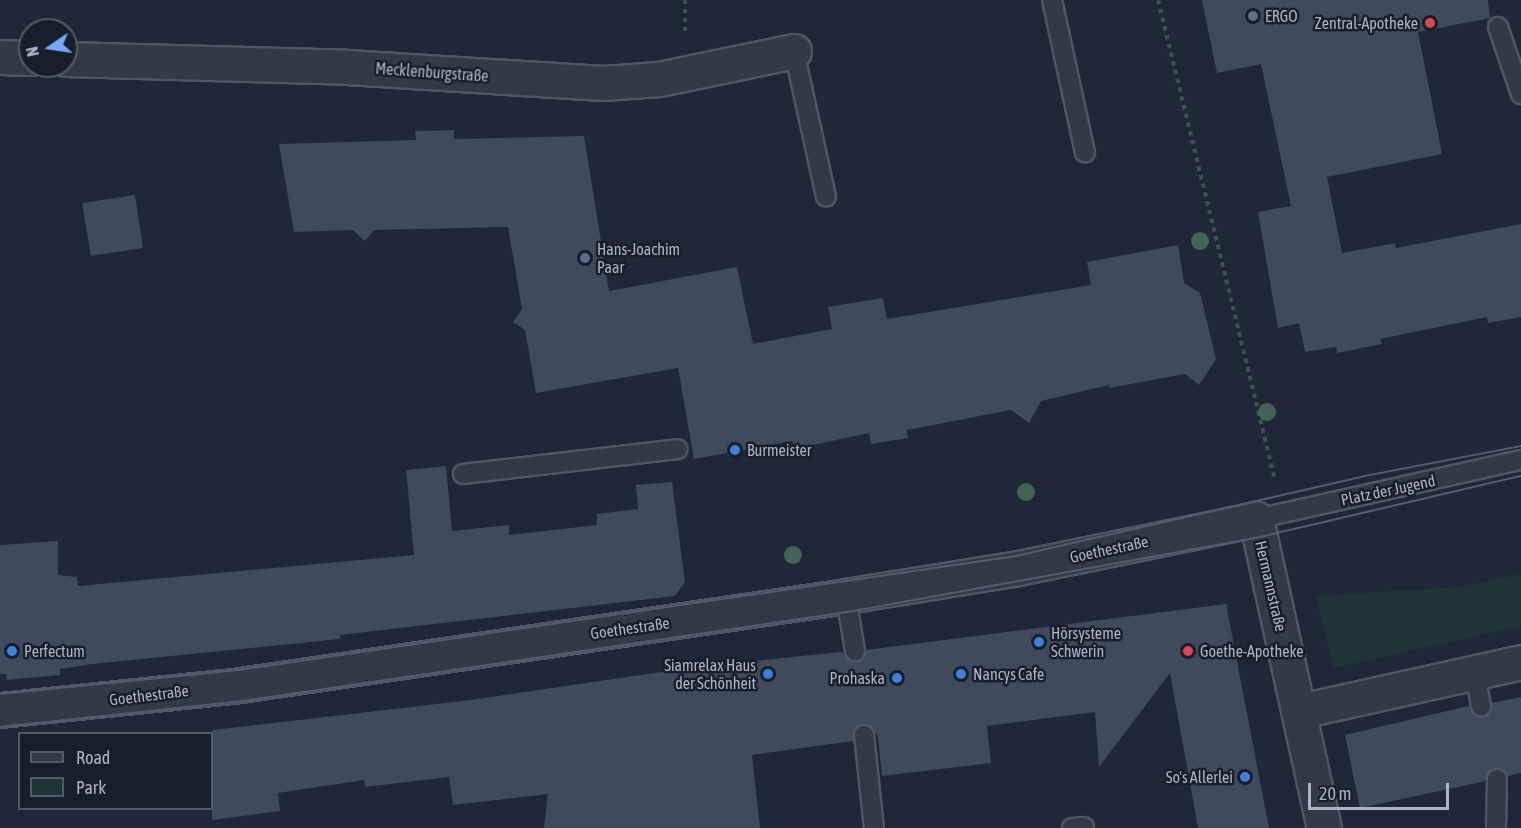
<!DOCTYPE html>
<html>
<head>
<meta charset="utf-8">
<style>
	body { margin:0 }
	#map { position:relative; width:1521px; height:828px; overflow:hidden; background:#1e2836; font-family:"Asap Condensed",sans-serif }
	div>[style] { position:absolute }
	.green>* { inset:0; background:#203437 }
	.building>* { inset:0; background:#3f4a5b }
	.path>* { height:4px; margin-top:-2px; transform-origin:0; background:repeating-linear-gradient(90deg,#3d5155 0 4.5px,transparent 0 9px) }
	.roads { filter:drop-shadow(2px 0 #4f5765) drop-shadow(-2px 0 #4f5765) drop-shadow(0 2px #4f5765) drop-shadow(0 -2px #4f5765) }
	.lane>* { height:18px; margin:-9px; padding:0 9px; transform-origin:9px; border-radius:9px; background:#313a46 }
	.street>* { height:33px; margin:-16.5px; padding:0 16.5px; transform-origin:16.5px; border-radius:16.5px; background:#313a46 }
	.tram>* { height:1.5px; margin:-0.75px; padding:0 0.75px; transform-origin:0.75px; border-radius:0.75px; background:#535d6e }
	.trees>* { width:18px; height:18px; margin:-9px; border-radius:50%; background:#436355 }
	.dots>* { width:16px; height:16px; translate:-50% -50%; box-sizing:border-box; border:3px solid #171f2b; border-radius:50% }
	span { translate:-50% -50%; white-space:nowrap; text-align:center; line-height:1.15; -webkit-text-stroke:5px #171f2b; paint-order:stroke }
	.poi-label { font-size:16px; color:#abb4c4 }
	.left { translate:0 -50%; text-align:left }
	.right { translate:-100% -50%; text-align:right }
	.street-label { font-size:16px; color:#abb4c4 }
	.legend { position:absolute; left:18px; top:732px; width:195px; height:78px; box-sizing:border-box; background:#171f2b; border:2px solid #525b68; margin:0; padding:8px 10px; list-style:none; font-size:18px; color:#abb4c4 }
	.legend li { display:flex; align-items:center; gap:12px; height:30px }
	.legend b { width:30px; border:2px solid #525b68 }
	.north { position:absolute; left:18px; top:18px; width:60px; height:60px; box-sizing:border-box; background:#171f2b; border:2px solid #525b68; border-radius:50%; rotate:257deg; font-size:16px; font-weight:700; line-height:24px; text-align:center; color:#abb4c4 }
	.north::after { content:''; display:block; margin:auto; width:21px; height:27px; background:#78a8fc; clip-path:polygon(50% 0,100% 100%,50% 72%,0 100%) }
	.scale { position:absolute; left:1308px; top:783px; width:141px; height:27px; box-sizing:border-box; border:3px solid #abb4c4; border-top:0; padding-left:8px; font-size:18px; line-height:21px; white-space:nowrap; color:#abb4c4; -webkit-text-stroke:4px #171f2b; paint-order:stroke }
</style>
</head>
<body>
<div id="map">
	<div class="green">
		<i style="clip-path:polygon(1521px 574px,1521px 626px,1334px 668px,1316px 596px,1458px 587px)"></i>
	</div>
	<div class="building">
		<i style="clip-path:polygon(1202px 0,1488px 0,1490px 18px,1418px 32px,1442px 154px,1327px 177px,1342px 253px,1395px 243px,1396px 248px,1521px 224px,1521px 317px,1488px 323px,1487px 317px,1380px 339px,1382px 344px,1337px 353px,1336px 347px,1305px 352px,1299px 323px,1278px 328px,1258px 212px,1291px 206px,1261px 64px,1217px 73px)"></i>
		<i style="clip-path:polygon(454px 130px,454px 139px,584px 136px,609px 291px,737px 267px,753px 344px,832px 329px,828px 307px,883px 298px,887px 319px,1091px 285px,1087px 262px,1178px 245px,1184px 283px,1200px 293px,1216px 359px,1199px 385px,1185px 374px,1109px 388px,1109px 385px,1041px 401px,1029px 423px,1011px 410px,907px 430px,908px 438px,871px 444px,869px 433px,794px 449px,793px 441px,694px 459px,678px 368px,536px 393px,525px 330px,513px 322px,522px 309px,508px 227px,374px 230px,365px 241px,353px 230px,294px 232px,279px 144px,416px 140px,415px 131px)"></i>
		<i style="clip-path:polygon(135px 195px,143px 248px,91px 256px,82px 203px)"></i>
		<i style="clip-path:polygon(446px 466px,452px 531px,509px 525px,509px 535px,597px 525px,597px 514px,638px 509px,636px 485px,672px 482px,685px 582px,675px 596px,340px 635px,340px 639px,92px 664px,60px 669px,60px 675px,7px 680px,6px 674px,0 674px,0 545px,58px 541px,58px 575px,77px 577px,78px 586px,414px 555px,406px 470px)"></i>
		<i style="clip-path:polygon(1226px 604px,1269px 828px,1198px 828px,1170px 673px,1099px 767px,1095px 712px,987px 726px,991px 763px,882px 776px,878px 738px,873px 728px,863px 724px,854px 730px,853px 741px,752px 755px,760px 828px,544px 828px,548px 794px,453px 805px,449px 777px,365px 787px,364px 780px,278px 793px,280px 811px,212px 820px,212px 730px,471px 700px,695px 667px,841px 652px,856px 662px,863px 659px,866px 650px)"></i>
		<i style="clip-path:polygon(1521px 697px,1521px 773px,1508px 776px,1497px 768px,1488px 773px,1486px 781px,1360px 808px,1345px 735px,1464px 707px,1470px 706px,1473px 714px,1484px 717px,1491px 710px,1492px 703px)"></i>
	</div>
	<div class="path">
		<i style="left:685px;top:0;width:31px;rotate:90deg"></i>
		<i style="left:1158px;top:0;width:494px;rotate:76.3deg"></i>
	</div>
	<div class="roads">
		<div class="lane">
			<i style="left:1052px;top:0;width:156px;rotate:77.8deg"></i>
			<i style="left:1498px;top:27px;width:71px;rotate:71.1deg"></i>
			<i style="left:794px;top:51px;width:149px;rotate:77.6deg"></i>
			<i style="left:463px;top:474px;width:216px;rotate:-6.6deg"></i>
			<i style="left:1256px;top:519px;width:271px;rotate:-12.6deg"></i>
			<i style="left:846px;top:596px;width:56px;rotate:80.7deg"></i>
			<i style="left:1475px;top:672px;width:35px;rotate:80deg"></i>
			<i style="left:864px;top:735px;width:94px;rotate:83.9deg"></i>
			<i style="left:1072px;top:828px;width:12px;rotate:-5deg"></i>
			<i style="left:1496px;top:828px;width:49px;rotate:-88.8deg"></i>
		</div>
		<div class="street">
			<i style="left:0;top:57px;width:30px;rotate:2deg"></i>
			<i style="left:66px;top:59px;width:281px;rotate:1.6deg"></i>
			<i style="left:347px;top:67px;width:256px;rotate:3.6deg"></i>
			<i style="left:603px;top:83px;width:56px;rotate:-4.1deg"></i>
			<i style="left:659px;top:79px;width:138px;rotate:-11.7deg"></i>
			<i style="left:0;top:710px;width:241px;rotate:-5.9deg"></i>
			<i style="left:240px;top:685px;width:613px;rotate:-8.35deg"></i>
			<i style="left:846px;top:596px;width:174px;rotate:-9.2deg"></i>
			<i style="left:1018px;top:568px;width:243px;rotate:-11.6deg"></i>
			<i style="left:1256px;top:519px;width:316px;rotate:77.6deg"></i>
			<i style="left:1300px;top:711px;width:226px;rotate:-12.5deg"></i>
		</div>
	</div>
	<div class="tram">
		<i style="left:0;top:694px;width:240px;rotate:-5.7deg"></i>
		<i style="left:239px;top:670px;width:785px;rotate:-8.35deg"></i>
		<i style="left:1016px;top:556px;width:358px;rotate:-12.9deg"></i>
		<i style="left:1365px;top:476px;width:159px;rotate:-10.9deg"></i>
		<i style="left:0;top:727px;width:244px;rotate:-6.1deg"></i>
		<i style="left:243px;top:701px;width:612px;rotate:-8.37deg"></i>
		<i style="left:848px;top:612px;width:419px;rotate:-10.3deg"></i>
		<i style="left:1260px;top:537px;width:268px;rotate:-13.2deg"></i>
	</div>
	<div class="trees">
		<i style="left:1200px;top:241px"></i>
		<i style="left:1267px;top:412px"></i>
		<i style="left:1026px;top:492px"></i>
		<i style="left:793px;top:555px"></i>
	</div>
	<div class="dots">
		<i style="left:1253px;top:16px;background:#5c6f8a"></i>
		<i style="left:1430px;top:23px;background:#e0444e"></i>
		<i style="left:585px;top:258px;background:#5c6f8a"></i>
		<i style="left:735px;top:450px;background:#3f7fe0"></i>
		<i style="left:1039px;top:642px;background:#3f7fe0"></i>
		<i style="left:12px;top:651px;background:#3f7fe0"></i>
		<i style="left:1188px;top:651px;background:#e0444e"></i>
		<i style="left:768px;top:674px;background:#3f7fe0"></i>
		<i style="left:961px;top:674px;background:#3f7fe0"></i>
		<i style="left:897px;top:678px;background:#3f7fe0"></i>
		<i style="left:1245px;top:777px;background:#3f7fe0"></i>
	</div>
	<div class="poi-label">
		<span class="left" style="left:1265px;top:16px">ERGO</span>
		<span class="right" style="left:1418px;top:23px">Zentral-Apotheke</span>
		<span class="left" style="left:597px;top:258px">Hans-Joachim<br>Paar</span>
		<span class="left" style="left:747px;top:450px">Burmeister</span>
		<span class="left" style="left:1051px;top:642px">Hörsysteme<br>Schwerin</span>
		<span class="left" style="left:24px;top:651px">Perfectum</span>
		<span class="left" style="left:1200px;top:651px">Goethe-Apotheke</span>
		<span class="right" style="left:756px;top:674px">Siamrelax Haus<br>der Schönheit</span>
		<span class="left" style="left:973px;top:674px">Nancys Cafe</span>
		<span class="right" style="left:885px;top:678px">Prohaska</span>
		<span class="right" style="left:1233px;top:777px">So's Allerlei</span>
	</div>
	<div class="street-label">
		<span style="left:432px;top:72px;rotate:4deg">Mecklenburgstraße</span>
		<span style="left:1388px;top:490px;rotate:-12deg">Platz der Jugend</span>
		<span style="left:1109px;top:549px;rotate:-12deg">Goethestraße</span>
		<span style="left:1271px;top:586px;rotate:77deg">Hermannstraße</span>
		<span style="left:630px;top:628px;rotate:-8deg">Goethestraße</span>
		<span style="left:149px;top:695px;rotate:-7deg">Goethestraße</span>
	</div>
	<ul class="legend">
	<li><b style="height:8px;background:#313a46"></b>Road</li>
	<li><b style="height:16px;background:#203437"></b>Park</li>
	</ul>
	<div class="north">N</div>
	<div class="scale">20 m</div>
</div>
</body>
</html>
